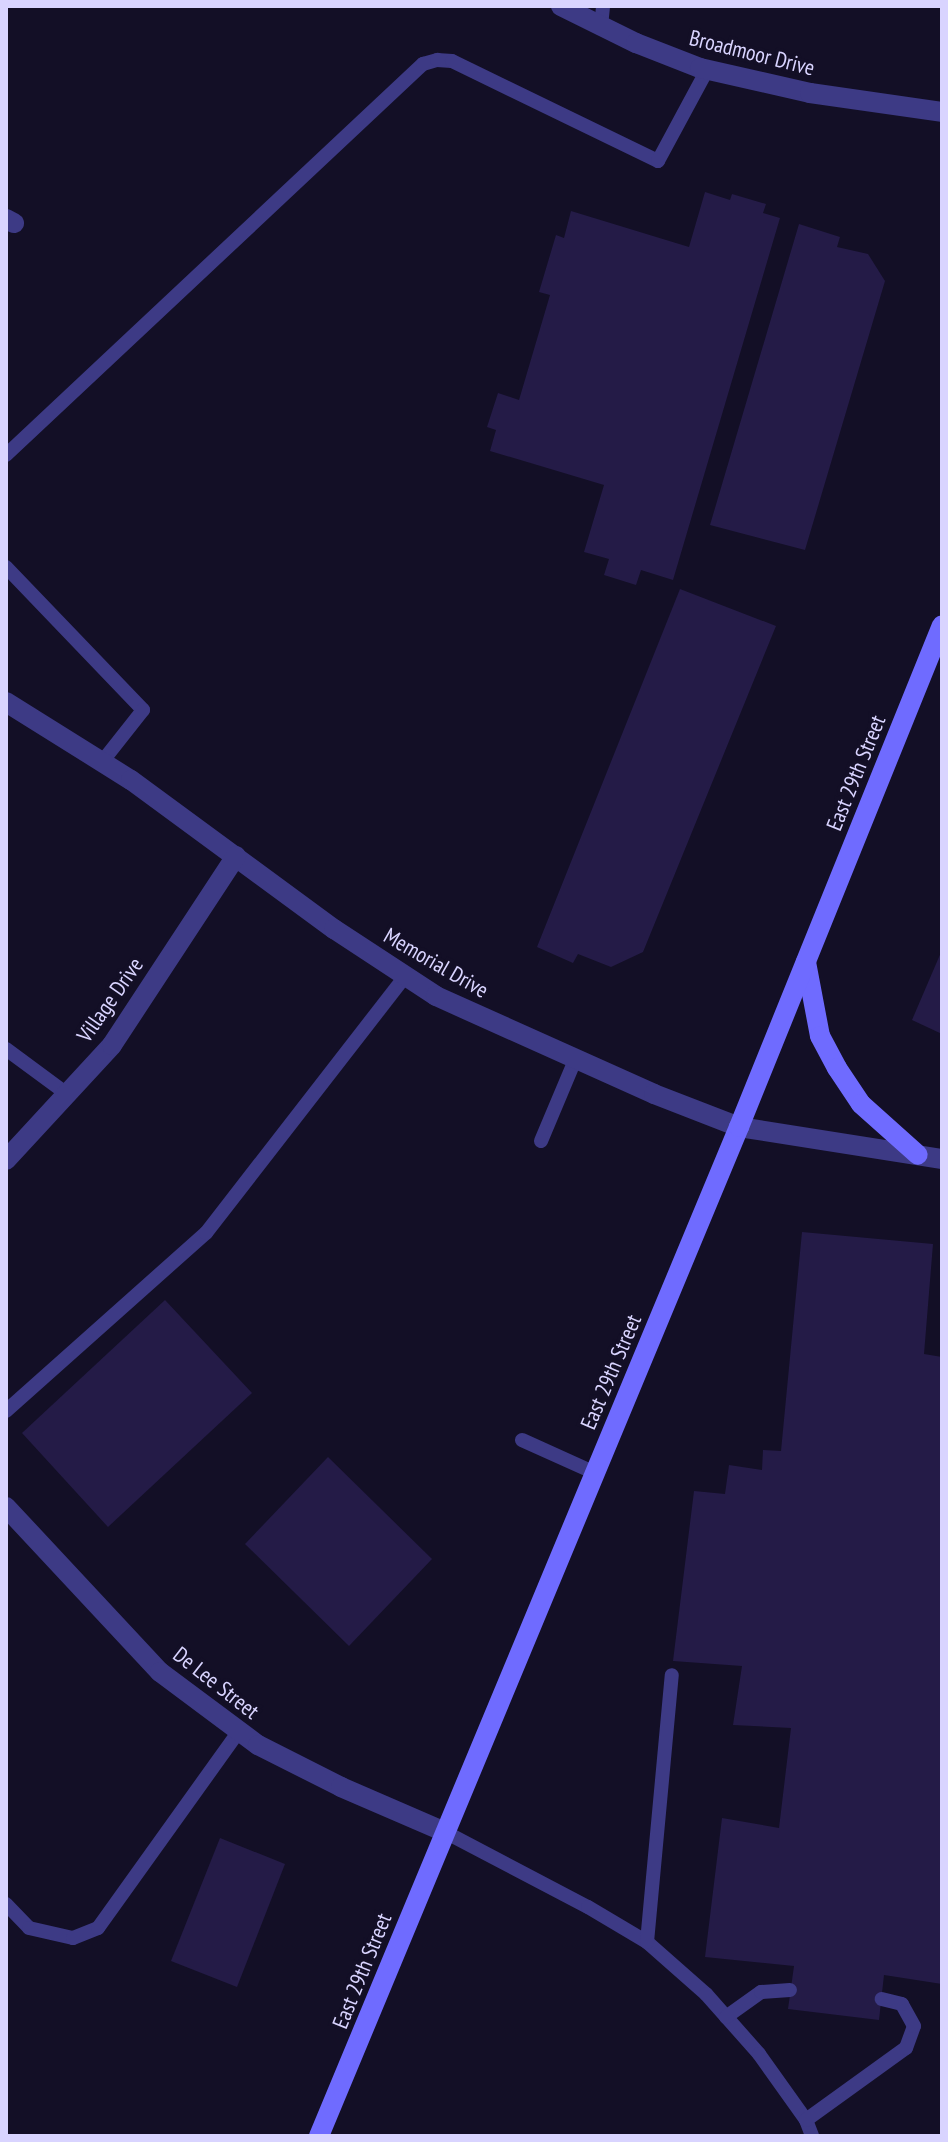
<!DOCTYPE html>
<html>
<head>
<meta charset="utf-8">
<style>
	body { margin:0 }
	#map { position:relative; width:948px; height:2142px; overflow:hidden; background:#130f26; font-family:"PT Sans Narrow",sans-serif }
	div>[style] { position:absolute }
	.building>* { inset:0; background:#241b47 }
	.service>* { height:14px; margin:-7px; padding:0 7px; transform-origin:7px; border-radius:7px; background:#3d3a85 }
	.minor>* { height:20px; margin:-10px; padding:0 10px; transform-origin:10px; border-radius:10px; background:#3d3a85 }
	.tertiary>* { height:20px; margin:-10px; padding:0 10px; transform-origin:10px; border-radius:10px; background:#3d3a85 }
	.secondary>* { height:20px; margin:-10px; padding:0 10px; transform-origin:10px; border-radius:10px; background:#6f6bff }
	span { translate:-50% -50%; white-space:nowrap; text-align:center; line-height:1.15; -webkit-text-stroke:7px #130f26; paint-order:stroke }
	.street-label { font-size:22px; color:#d9d4ff }
	.frame { position:absolute; inset:0; border:8px solid #d9d4ff; pointer-events:none }
</style>
</head>
<body>
<div id="map">
	<div class="building">
		<i style="clip-path:polygon(705px 192px,730px 200px,732px 194px,766px 204px,763px 213px,780px 218px,673px 580px,641px 570px,636px 585px,604px 575px,609px 559px,584px 552px,604px 485px,490px 451px,496px 430px,487px 427px,498px 393px,519px 400px,550px 295px,539px 292px,556px 235px,564px 238px,571px 211px,689px 247px)"></i>
		<i style="clip-path:polygon(799px 224px,840px 237px,837px 247px,868px 254px,885px 281px,805px 550px,710px 525px)"></i>
		<i style="clip-path:polygon(680px 589px,776px 626px,643px 952px,611px 967px,578px 954px,573px 963px,537px 947px)"></i>
		<i style="clip-path:polygon(942px 950px,942px 1034px,912px 1020px)"></i>
		<i style="clip-path:polygon(802px 1232px,933px 1244px,924px 1354px,942px 1357px,942px 1984px,884px 1975px,879px 2020px,788px 2009px,794px 1966px,705px 1957px,722px 1818px,779px 1828px,791px 1728px,733px 1725px,742px 1666px,673px 1661px,694px 1491px,725px 1494px,729px 1465px,762px 1470px,763px 1450px,781px 1451px)"></i>
		<i style="clip-path:polygon(165px 1300px,252px 1393px,108px 1527px,22px 1433px)"></i>
		<i style="clip-path:polygon(328px 1457px,432px 1559px,349px 1646px,245px 1544px)"></i>
		<i style="clip-path:polygon(220px 1838px,285px 1864px,237px 1987px,171px 1961px)"></i>
	</div>
	<div class="service">
		<i style="left:601px;top:26px;width:20px;rotate:-84deg"></i>
		<i style="left:6px;top:455px;width:572px;rotate:-43.16deg"></i>
		<i style="left:423px;top:64px;width:15px;rotate:-16deg"></i>
		<i style="left:437px;top:60px;width:15px;rotate:4deg"></i>
		<i style="left:452px;top:61px;width:229px;rotate:25.9deg"></i>
		<i style="left:658px;top:161px;width:103px;rotate:-61.7deg"></i>
		<i style="left:6px;top:567px;width:198px;rotate:46.2deg"></i>
		<i style="left:143px;top:710px;width:66px;rotate:128.3deg"></i>
		<i style="left:6px;top:1049px;width:76px;rotate:36.4deg"></i>
		<i style="left:541px;top:1141px;width:88px;rotate:-67.2deg"></i>
		<i style="left:6px;top:1411px;width:268px;rotate:-41.7deg"></i>
		<i style="left:206px;top:1233px;width:325px;rotate:-52.2deg"></i>
		<i style="left:522px;top:1440px;width:80px;rotate:24.3deg"></i>
		<i style="left:445px;top:1832px;width:161px;rotate:27.7deg"></i>
		<i style="left:588px;top:1907px;width:69px;rotate:30.7deg"></i>
		<i style="left:647px;top:1942px;width:79px;rotate:41.4deg"></i>
		<i style="left:706px;top:1994px;width:80px;rotate:48.5deg"></i>
		<i style="left:759px;top:2054px;width:81px;rotate:54.5deg"></i>
		<i style="left:806px;top:2120px;width:17px;rotate:69deg"></i>
		<i style="left:6px;top:1904px;width:33px;rotate:46deg"></i>
		<i style="left:29px;top:1928px;width:45px;rotate:12.8deg"></i>
		<i style="left:73px;top:1938px;width:27px;rotate:-22deg"></i>
		<i style="left:98px;top:1928px;width:242px;rotate:-54.4deg"></i>
		<i style="left:647px;top:1942px;width:268px;rotate:-84.7deg"></i>
		<i style="left:726px;top:2017px;width:43px;rotate:-35.5deg"></i>
		<i style="left:761px;top:1992px;width:29px;rotate:-4deg"></i>
		<i style="left:806px;top:2120px;width:123px;rotate:-35.8deg"></i>
		<i style="left:906px;top:2048px;width:23px;rotate:-70deg"></i>
		<i style="left:914px;top:2026px;width:25px;rotate:-119deg"></i>
		<i style="left:902px;top:2004px;width:21px;rotate:-166deg"></i>
	</div>
	<div class="minor">
		<i style="left:6px;top:219px;width:9px;rotate:27deg"></i>
		<i style="left:6px;top:702px;width:147px;rotate:32deg"></i>
		<i style="left:131px;top:780px;width:252px;rotate:36.3deg"></i>
		<i style="left:334px;top:929px;width:122px;rotate:33.3deg"></i>
		<i style="left:436px;top:996px;width:239px;rotate:24.2deg"></i>
		<i style="left:654px;top:1094px;width:91px;rotate:21.2deg"></i>
		<i style="left:739px;top:1127px;width:206px;rotate:9deg"></i>
		<i style="left:6px;top:1160px;width:156px;rotate:-47.3deg"></i>
		<i style="left:112px;top:1045px;width:226px;rotate:-56.7deg"></i>
		<i style="left:6px;top:1507px;width:226px;rotate:47deg"></i>
		<i style="left:160px;top:1672px;width:122px;rotate:36.7deg"></i>
		<i style="left:258px;top:1745px;width:93px;rotate:26.8deg"></i>
		<i style="left:341px;top:1787px;width:113px;rotate:23.4deg"></i>
	</div>
	<div class="tertiary">
		<i style="left:561px;top:6px;width:84px;rotate:26.3deg"></i>
		<i style="left:636px;top:43px;width:69px;rotate:21.3deg"></i>
		<i style="left:700px;top:68px;width:113px;rotate:12.8deg"></i>
		<i style="left:810px;top:93px;width:133px;rotate:8.2deg"></i>
	</div>
	<div class="secondary">
		<i style="left:806px;top:962px;width:75px;rotate:79.3deg"></i>
		<i style="left:820px;top:1036px;width:36px;rotate:62deg"></i>
		<i style="left:837px;top:1068px;width:43px;rotate:56.3deg"></i>
		<i style="left:861px;top:1104px;width:76px;rotate:41.8deg"></i>
		<i style="left:319px;top:2136px;width:1093px;rotate:-67.4deg"></i>
		<i style="left:739px;top:1127px;width:541px;rotate:-67.98deg"></i>
	</div>
	<div class="street-label">
		<span style="left:752px;top:53px;rotate:14deg">Broadmoor Drive</span>
		<span style="left:856px;top:773px;rotate:-68deg">East 29th Street</span>
		<span style="left:436px;top:963px;rotate:30deg">Memorial Drive</span>
		<span style="left:110px;top:1000px;rotate:-55deg">Village Drive</span>
		<span style="left:611px;top:1372px;rotate:-67deg">East 29th Street</span>
		<span style="left:216px;top:1683px;rotate:38deg">De Lee Street</span>
		<span style="left:362px;top:1971px;rotate:-68deg">East 29th Street</span>
	</div>
	<div class="frame"></div>
</div>
</body>
</html>
